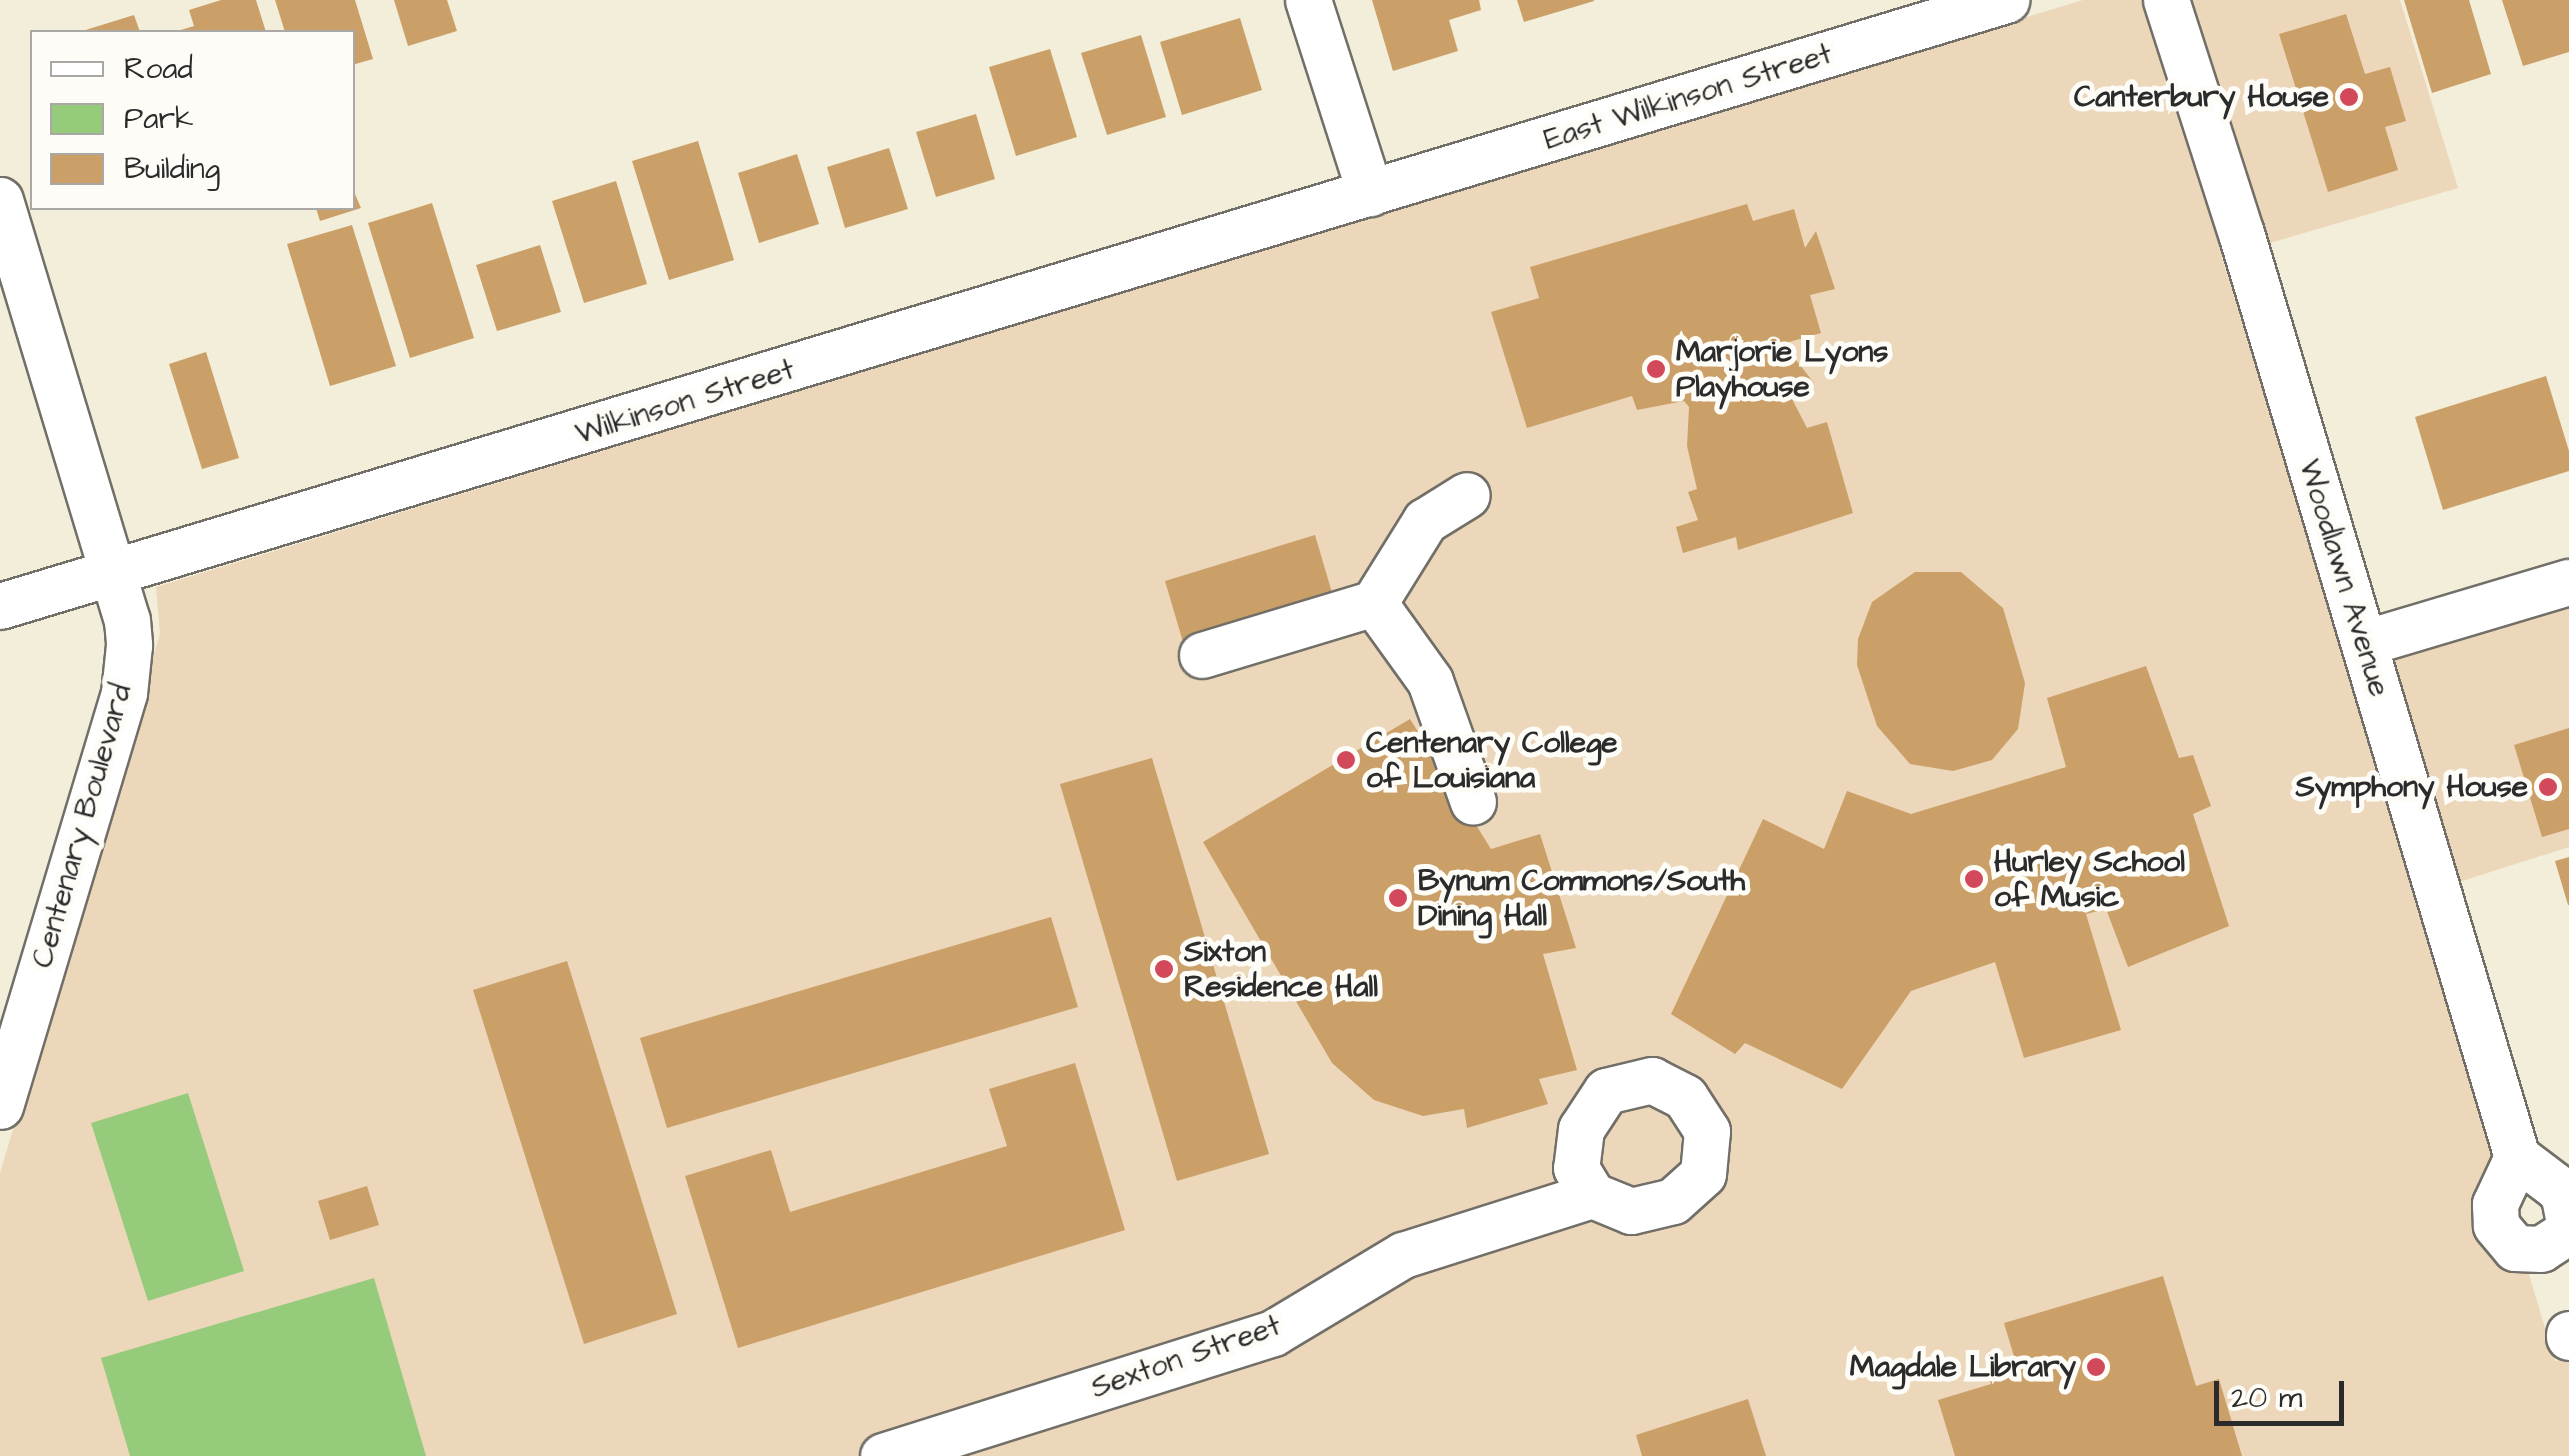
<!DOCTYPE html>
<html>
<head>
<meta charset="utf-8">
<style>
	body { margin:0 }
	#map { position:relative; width:2569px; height:1456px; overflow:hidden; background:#f2eed9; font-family:"Architects Daughter",sans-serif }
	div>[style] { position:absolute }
	.built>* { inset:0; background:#ecd7ba }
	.green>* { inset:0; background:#97cb7c }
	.building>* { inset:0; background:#cba068 }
	.roads { filter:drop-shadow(2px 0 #716f68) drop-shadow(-2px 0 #716f68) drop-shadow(0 2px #716f68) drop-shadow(0 -2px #716f68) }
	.minor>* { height:45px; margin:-22.5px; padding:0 22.5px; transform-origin:22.5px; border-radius:22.5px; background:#fff }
	.dots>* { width:28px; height:28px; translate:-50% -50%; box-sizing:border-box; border:5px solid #fdfcf7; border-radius:50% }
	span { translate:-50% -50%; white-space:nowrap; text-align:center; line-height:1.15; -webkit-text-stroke:10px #fdfcf7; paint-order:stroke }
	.street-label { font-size:30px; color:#2b2b2b }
	.poi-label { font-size:30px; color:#2b2b2b; font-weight:700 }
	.right { translate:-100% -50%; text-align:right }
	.left { translate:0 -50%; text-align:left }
	.legend { position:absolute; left:30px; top:30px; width:325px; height:180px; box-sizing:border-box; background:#fdfcf7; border:2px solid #a9a8a5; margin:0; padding:12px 18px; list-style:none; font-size:30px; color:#2b2b2b }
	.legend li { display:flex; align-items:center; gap:20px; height:50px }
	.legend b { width:50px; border:2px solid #a9a8a5 }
	.scale { position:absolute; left:2214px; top:1381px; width:130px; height:45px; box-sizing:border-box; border:5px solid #2b2b2b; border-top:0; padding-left:12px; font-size:30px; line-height:35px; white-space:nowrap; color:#2b2b2b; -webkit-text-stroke:8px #fdfcf7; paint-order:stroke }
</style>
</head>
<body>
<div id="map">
	<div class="built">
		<i style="clip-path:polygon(2083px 0,2400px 0,2458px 188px,2222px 257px,2348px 673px,2569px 605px,2569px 847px,2415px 896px,2555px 1361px,2569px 1358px,2569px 1456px,0 1456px,0 1173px,160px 634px,156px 587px)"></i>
	</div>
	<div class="green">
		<i style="clip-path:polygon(188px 1093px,244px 1271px,148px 1301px,91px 1123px)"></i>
		<i style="clip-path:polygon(374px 1278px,426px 1456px,130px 1456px,101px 1358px)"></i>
	</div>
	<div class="building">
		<i style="clip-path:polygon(221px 0,256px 0,266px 32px,174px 32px,194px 26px,189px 10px)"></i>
		<i style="clip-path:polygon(275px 0,355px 0,373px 59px,352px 65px,352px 32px,285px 32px)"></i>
		<i style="clip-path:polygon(394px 0,447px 0,457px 31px,408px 46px)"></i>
		<i style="clip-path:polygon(1372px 0,1479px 0,1481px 10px,1449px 20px,1458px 51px,1393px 71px)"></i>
		<i style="clip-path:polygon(1517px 0,1594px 0,1594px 1px,1524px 22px)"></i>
		<i style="clip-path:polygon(2404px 0,2469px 0,2491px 74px,2432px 93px)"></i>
		<i style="clip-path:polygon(2502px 0,2569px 0,2569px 52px,2523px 66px)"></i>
		<i style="clip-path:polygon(2346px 14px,2365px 74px,2390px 67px,2406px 121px,2385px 127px,2398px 170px,2328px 192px,2279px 34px)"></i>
		<i style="clip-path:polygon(134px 15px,140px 32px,79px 32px)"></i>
		<i style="clip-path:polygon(1240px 18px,1262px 90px,1182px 115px,1160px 42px)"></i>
		<i style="clip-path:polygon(1141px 35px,1166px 117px,1107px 135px,1081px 53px)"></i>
		<i style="clip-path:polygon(1050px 49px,1077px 137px,1016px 156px,989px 67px)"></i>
		<i style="clip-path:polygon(976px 114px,995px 179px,936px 197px,916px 132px)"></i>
		<i style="clip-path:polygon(698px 141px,734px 260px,669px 280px,632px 161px)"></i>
		<i style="clip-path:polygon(889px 148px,908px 209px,845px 228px,827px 167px)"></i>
		<i style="clip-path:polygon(797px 154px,819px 224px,759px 243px,738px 173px)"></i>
		<i style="clip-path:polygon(616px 181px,647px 284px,584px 303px,552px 201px)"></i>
		<i style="clip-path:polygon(352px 187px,361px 208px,320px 221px,316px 208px,352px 208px)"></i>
		<i style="clip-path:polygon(432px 203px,474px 338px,410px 358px,368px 223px)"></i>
		<i style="clip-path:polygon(1747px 204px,1753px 221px,1794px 209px,1805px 248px,1816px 231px,1835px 289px,1810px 295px,1821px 333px,1789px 342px,1793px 356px,1814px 383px,1792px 399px,1807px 428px,1827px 422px,1853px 513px,1738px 550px,1736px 537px,1683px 553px,1676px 527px,1698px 520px,1688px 492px,1697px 489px,1687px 446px,1689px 407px,1684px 401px,1637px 410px,1632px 396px,1527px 428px,1491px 312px,1539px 298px,1530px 267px)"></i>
		<i style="clip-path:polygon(352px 225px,396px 366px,330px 386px,287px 244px)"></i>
		<i style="clip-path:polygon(540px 245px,561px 312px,497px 331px,476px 265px)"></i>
		<i style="clip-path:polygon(206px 352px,239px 458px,202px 469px,169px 364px)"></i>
		<i style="clip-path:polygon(2546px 376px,2569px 451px,2569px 471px,2443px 510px,2415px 417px)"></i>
		<i style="clip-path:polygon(1315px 535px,1333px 596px,1183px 642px,1165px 581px)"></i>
		<i style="clip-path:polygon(1915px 572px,1961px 572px,2003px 608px,2025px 683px,2018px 729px,1992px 760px,1953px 771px,1910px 764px,1877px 726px,1857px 665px,1858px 639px,1872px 602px)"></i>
		<i style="clip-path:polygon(2146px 666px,2179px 758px,2193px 755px,2211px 806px,2193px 814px,2229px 926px,2128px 967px,2106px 909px,2086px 914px,2121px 1030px,2024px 1058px,1995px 962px,1911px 991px,1842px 1089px,1745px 1043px,1735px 1054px,1671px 1014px,1763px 819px,1824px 849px,1847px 791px,1911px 814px,2066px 767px,2047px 698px)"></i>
		<i style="clip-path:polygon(1410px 719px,1491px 849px,1540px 834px,1576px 948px,1543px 954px,1577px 1070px,1539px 1079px,1548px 1104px,1467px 1128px,1464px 1109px,1423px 1116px,1374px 1100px,1332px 1063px,1203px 842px)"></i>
		<i style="clip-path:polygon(2569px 728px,2569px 829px,2542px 837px,2514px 745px)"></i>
		<i style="clip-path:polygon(1152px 758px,1269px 1154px,1177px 1181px,1060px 784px)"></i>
		<i style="clip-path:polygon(2569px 857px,2569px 905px,2568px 905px,2555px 861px)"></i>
		<i style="clip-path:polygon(1051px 917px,1078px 1007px,667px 1128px,640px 1038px)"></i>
		<i style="clip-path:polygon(567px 961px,677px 1314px,584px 1344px,473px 990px)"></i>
		<i style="clip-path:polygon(1075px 1063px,1125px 1230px,738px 1348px,685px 1176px,771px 1150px,790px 1212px,1007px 1146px,989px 1089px)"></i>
		<i style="clip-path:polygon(367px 1186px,379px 1225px,330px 1240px,318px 1201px)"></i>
		<i style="clip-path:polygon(2163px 1276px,2196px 1386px,2219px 1379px,2242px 1456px,1955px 1456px,1938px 1400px,1991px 1384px,1987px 1371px,2016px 1363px,2004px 1323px)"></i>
		<i style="clip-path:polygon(1748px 1399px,1766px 1456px,1642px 1456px,1636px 1435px)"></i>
	</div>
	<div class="roads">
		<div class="minor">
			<i style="left:1308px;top:0;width:203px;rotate:72.2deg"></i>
			<i style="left:2166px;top:0;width:245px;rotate:72.2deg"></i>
			<i style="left:2241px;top:233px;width:964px;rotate:73.37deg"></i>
			<i style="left:2517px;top:1157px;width:51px;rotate:37.1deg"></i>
			<i style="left:2558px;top:1188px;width:11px;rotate:56deg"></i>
			<i style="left:2564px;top:1197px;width:26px;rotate:79deg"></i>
			<i style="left:2569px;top:1223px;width:12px;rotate:114deg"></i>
			<i style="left:2564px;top:1234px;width:27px;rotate:147deg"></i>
			<i style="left:2541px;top:1249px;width:26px;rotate:-178deg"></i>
			<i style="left:2515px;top:1248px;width:30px;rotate:-130deg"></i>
			<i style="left:2496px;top:1225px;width:21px;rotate:-93deg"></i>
			<i style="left:2495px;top:1204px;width:52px;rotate:-64.9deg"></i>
			<i style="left:0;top:200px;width:439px;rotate:73.2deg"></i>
			<i style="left:127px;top:620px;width:25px;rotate:85deg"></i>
			<i style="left:129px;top:645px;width:48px;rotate:95.9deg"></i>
			<i style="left:124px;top:693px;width:431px;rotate:106.7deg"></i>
			<i style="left:1374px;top:603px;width:96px;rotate:54.3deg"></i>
			<i style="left:1430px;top:681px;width:128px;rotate:70.4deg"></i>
			<i style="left:0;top:606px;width:2096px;rotate:-16.81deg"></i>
			<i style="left:2364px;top:643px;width:214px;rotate:-16.6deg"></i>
			<i style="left:1202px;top:655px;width:180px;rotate:-16.8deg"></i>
			<i style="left:1374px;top:603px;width:97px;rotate:-58.1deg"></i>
			<i style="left:1425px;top:521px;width:49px;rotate:-31.8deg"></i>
			<i style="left:2569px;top:1334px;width:3px;rotate:90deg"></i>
			<i style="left:883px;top:1456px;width:409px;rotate:-17.5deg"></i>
			<i style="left:1273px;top:1333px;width:152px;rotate:-31deg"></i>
			<i style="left:1403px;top:1255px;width:198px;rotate:-17.6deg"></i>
			<i style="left:1592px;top:1195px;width:42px;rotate:22.3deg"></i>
			<i style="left:1631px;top:1211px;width:43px;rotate:-13.4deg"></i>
			<i style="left:1673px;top:1201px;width:40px;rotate:-42deg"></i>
			<i style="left:1703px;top:1174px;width:43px;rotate:-84.7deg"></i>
			<i style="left:1707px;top:1131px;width:40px;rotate:-122.9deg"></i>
			<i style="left:1685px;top:1097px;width:37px;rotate:-153deg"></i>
			<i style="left:1652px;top:1080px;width:47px;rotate:166.6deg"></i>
			<i style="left:1606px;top:1091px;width:45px;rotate:123.3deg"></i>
			<i style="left:1581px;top:1129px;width:39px;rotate:97deg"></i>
			<i style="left:1576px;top:1168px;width:31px;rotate:59deg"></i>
		</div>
	</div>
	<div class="dots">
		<i style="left:2349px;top:97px;background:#d1495b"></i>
		<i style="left:1656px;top:369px;background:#d1495b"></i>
		<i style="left:1346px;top:760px;background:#d1495b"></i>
		<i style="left:2548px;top:787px;background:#d1495b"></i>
		<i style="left:1974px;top:879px;background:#d1495b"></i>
		<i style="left:1398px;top:898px;background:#d1495b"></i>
		<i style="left:1164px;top:969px;background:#d1495b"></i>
		<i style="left:2096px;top:1367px;background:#d1495b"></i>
	</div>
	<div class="street-label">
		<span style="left:1688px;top:97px;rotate:-17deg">East Wilkinson Street</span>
		<span style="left:685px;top:402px;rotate:-17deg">Wilkinson Street</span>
		<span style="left:2344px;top:578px;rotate:73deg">Woodlawn Avenue</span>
		<span style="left:82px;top:826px;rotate:-74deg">Centenary Boulevard</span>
		<span style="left:1186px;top:1357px;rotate:-19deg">Sexton Street</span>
	</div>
	<div class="poi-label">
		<span class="right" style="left:2329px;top:97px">Canterbury House</span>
		<span class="left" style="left:1676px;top:369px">Marjorie Lyons<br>Playhouse</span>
		<span class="left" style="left:1366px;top:760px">Centenary College<br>of Louisiana</span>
		<span class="right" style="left:2528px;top:787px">Symphony House</span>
		<span class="left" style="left:1994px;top:879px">Hurley School<br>of Music</span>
		<span class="left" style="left:1418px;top:898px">Bynum Commons/South<br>Dining Hall</span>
		<span class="left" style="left:1184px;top:969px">Sixton<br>Residence Hall</span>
		<span class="right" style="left:2076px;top:1367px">Magdale Library</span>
	</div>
	<ul class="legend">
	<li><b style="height:12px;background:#fff"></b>Road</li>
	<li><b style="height:28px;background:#97cb7c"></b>Park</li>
	<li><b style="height:28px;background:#cba068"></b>Building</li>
	</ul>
	<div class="scale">20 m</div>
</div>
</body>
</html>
